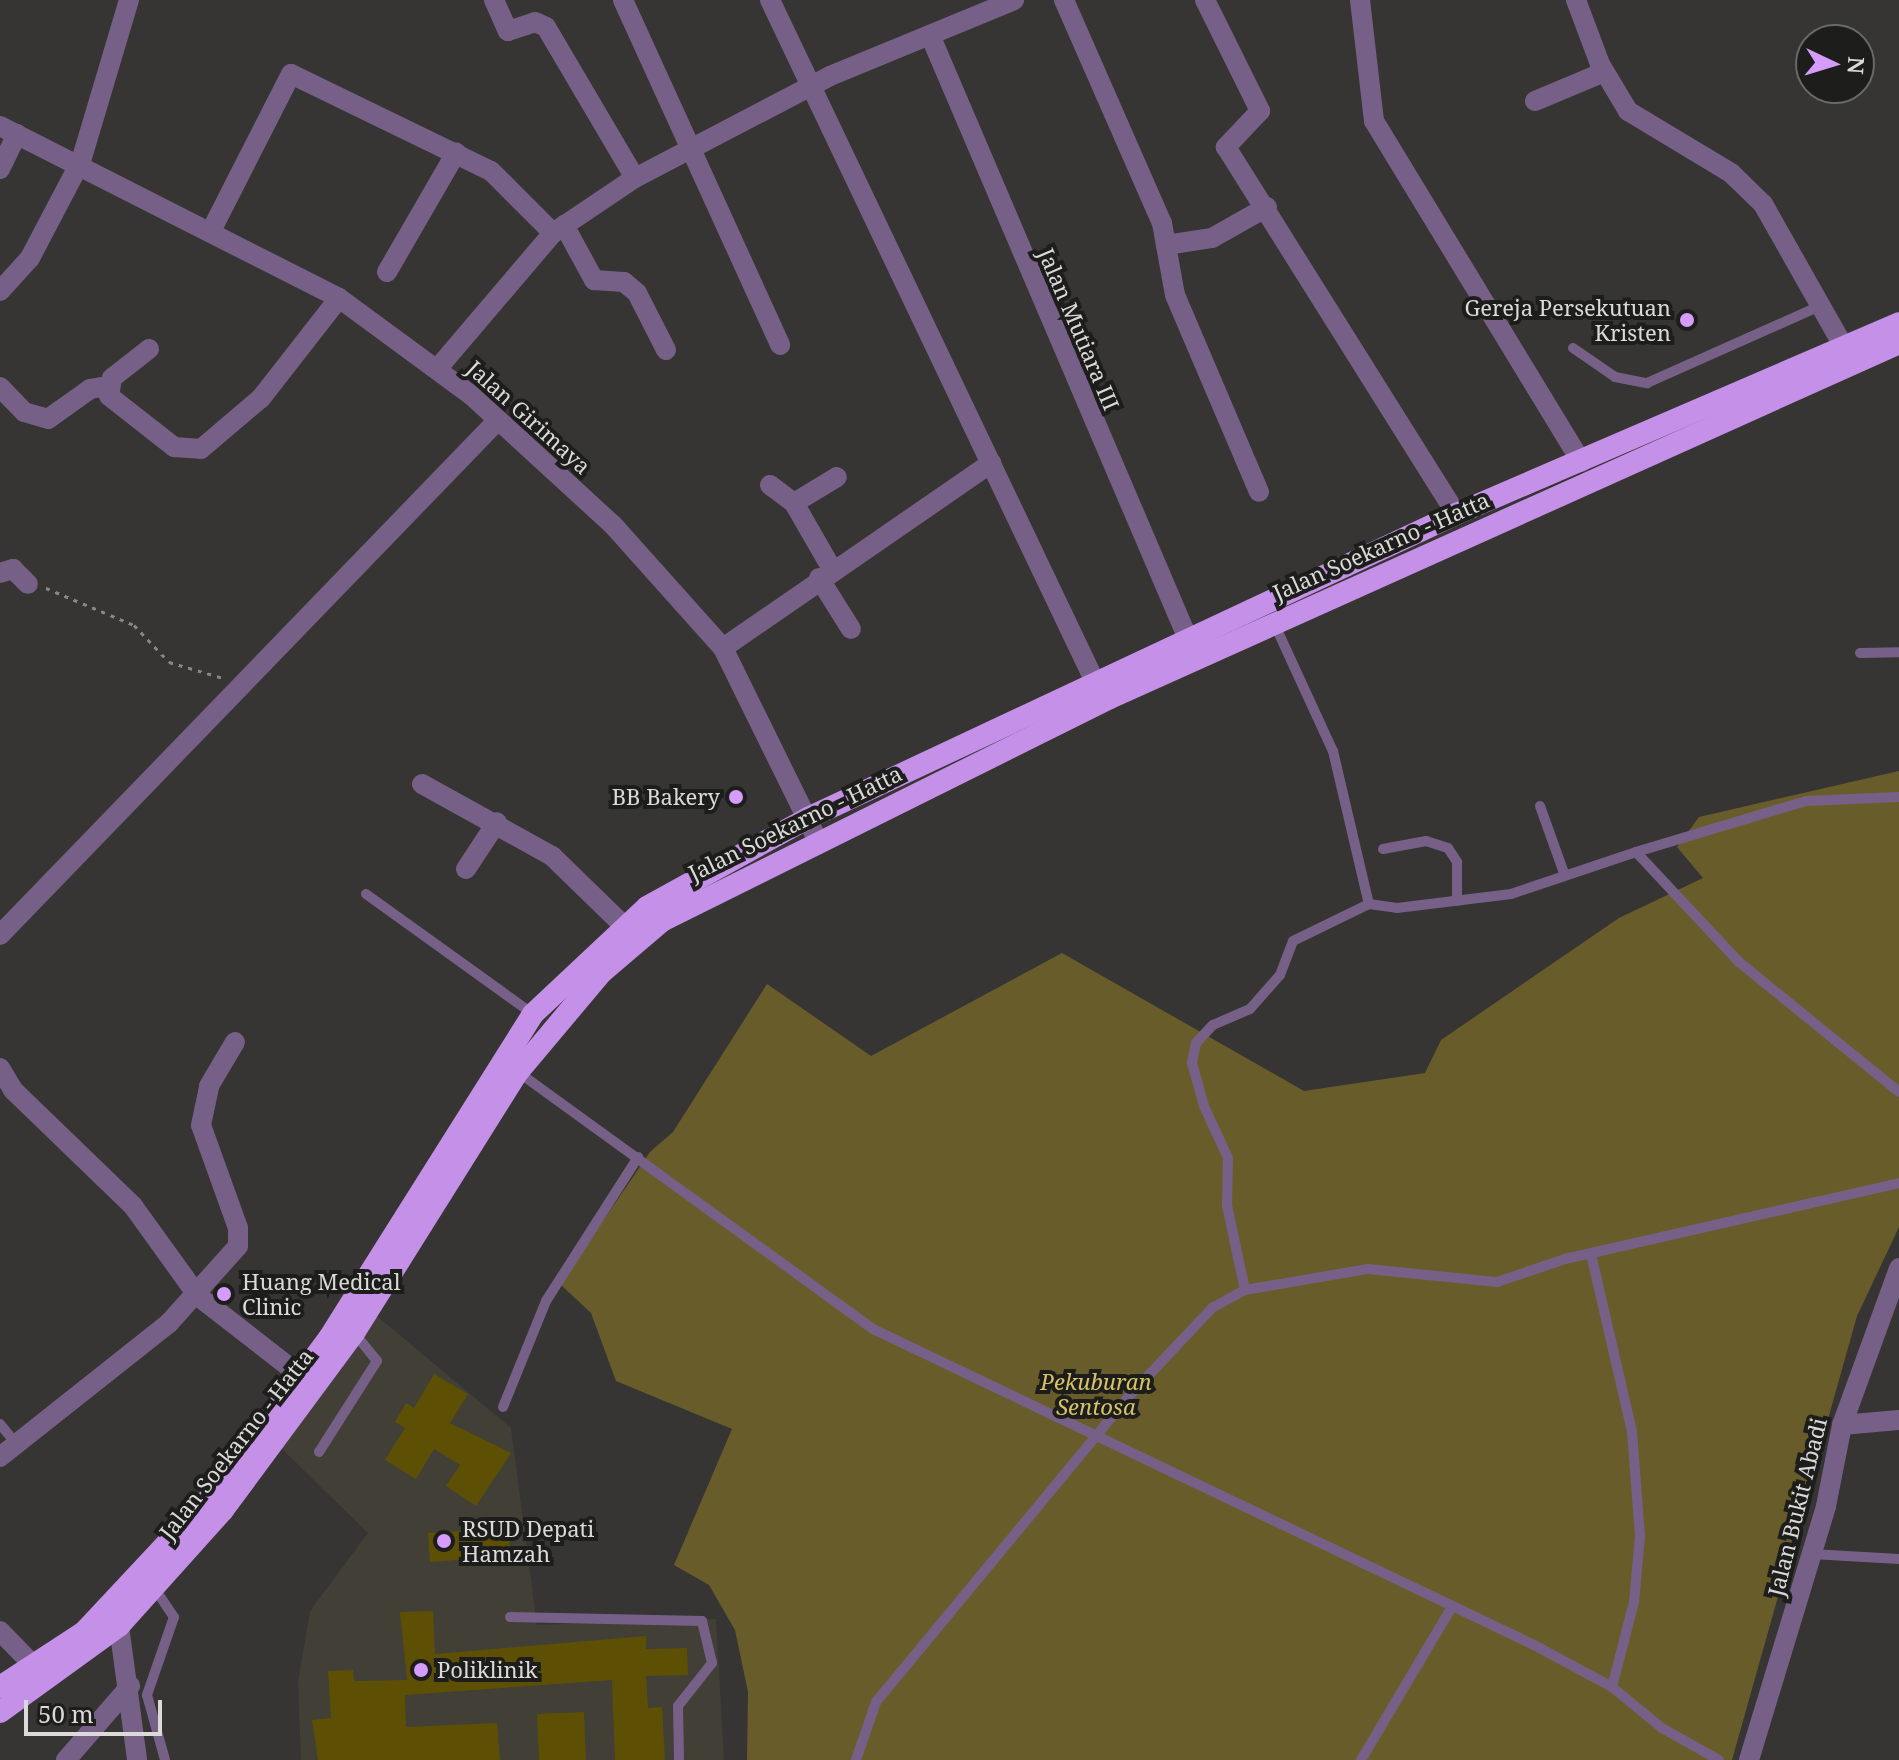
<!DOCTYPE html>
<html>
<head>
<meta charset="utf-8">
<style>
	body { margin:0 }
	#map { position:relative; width:1899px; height:1760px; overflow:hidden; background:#363533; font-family:"Noto Serif",serif }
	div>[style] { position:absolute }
	.built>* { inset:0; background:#413f36 }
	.green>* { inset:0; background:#685d2a }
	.building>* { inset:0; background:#5d5005 }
	.path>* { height:3px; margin-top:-1.5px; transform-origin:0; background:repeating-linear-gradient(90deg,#888785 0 4px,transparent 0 10px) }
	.service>* { height:10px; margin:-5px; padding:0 5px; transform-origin:5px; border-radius:5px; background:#776087 }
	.minor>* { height:20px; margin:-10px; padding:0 10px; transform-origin:10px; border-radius:10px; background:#776087 }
	.trunk>* { height:22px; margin:-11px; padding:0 11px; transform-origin:11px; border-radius:11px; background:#c490e8 }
	.dots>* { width:22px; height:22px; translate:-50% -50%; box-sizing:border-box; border:4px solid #1d1d1c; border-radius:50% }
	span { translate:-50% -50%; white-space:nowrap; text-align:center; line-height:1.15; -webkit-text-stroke:8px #1d1d1c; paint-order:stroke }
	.poi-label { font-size:22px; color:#dbdad9 }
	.right { translate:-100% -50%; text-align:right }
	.left { translate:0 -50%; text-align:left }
	.street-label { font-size:22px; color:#dbdad9 }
	.park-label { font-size:22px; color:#d7c366; font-style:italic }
	.north { position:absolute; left:1795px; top:24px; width:80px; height:80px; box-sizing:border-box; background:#1d1d1c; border:2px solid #696968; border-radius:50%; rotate:94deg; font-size:22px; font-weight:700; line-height:32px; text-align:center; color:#dbdad9 }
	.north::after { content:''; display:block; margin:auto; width:28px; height:36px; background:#d59cfb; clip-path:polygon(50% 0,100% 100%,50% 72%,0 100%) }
	.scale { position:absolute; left:24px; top:1700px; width:138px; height:36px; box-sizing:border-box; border:4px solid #dbdad9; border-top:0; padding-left:10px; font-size:24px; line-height:28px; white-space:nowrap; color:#dbdad9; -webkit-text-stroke:6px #1d1d1c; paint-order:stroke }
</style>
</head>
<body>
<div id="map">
	<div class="built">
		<i style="clip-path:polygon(377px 1316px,511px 1428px,537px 1625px,716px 1619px,724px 1760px,301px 1760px,298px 1681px,310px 1611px,368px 1533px,279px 1446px)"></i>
	</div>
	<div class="green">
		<i style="clip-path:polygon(1899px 771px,1899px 1227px,1857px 1316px,1732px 1760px,747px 1760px,748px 1692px,735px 1630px,709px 1585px,674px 1565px,732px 1429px,616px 1381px,591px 1313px,560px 1284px,650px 1152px,673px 1132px,767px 984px,871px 1056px,1062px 953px,1304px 1091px,1425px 1073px,1441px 1040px,1619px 918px,1703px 878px,1677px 847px,1699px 817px)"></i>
	</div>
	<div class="building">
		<i style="clip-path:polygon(434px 1374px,468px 1394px,450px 1423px,511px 1453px,476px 1506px,446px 1486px,460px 1465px,434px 1449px,416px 1479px,385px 1460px,405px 1428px,395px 1422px,406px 1403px,414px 1408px)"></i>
		<i style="clip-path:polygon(509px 1528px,510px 1556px,430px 1562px,428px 1533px)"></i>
		<i style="clip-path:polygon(433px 1611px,435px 1654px,646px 1636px,646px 1649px,687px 1648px,688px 1675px,646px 1676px,648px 1708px,662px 1707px,665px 1760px,615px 1760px,612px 1680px,405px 1695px,406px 1727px,497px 1723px,500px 1760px,318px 1760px,312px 1720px,331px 1718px,328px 1671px,353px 1670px,354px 1681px,407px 1680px,400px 1612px)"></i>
		<i style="clip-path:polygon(584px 1712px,586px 1760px,539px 1760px,537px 1714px)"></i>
	</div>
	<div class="path">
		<i style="left:46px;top:588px;width:95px;rotate:22.8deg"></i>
		<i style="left:134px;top:625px;width:51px;rotate:46.6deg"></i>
		<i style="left:169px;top:662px;width:56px;rotate:16.5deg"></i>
	</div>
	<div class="service">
		<i style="left:1573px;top:348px;width:51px;rotate:34.6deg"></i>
		<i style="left:1615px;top:377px;width:33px;rotate:11deg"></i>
		<i style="left:1647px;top:383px;width:189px;rotate:-24deg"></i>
		<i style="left:1274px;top:623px;width:141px;rotate:65.3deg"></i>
		<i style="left:1333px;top:751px;width:157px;rotate:76.8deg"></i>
		<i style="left:1369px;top:904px;width:28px;rotate:8deg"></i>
		<i style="left:1397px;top:908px;width:115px;rotate:-7deg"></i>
		<i style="left:1511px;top:894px;width:132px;rotate:-18.6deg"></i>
		<i style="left:1860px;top:653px;width:39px;rotate:-1deg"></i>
		<i style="left:1899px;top:797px;width:93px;rotate:177.5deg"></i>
		<i style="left:1806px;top:801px;width:177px;rotate:163.3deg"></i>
		<i style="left:1636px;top:852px;width:151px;rotate:46.9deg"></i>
		<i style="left:1739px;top:962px;width:206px;rotate:39.1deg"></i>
		<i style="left:1540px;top:806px;width:71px;rotate:70.3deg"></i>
		<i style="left:1383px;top:849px;width:44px;rotate:-10.5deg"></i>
		<i style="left:1426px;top:841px;width:23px;rotate:18deg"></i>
		<i style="left:1448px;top:848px;width:17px;rotate:57deg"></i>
		<i style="left:1457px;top:862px;width:39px;rotate:90deg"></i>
		<i style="left:366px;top:894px;width:206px;rotate:35.7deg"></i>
		<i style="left:518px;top:1072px;width:438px;rotate:35.9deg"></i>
		<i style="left:873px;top:1329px;width:733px;rotate:25.55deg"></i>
		<i style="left:1534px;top:1645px;width:89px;rotate:28.3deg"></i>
		<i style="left:1612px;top:1687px;width:65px;rotate:39.4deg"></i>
		<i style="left:1662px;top:1728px;width:65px;rotate:29.3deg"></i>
		<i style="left:1591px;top:1254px;width:183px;rotate:77deg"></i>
		<i style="left:1632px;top:1432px;width:104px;rotate:85.6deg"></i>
		<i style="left:1640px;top:1536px;width:66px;rotate:95.2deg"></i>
		<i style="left:1634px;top:1602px;width:88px;rotate:104.5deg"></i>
		<i style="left:1245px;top:1290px;width:87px;rotate:-102deg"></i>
		<i style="left:1227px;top:1205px;width:47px;rotate:-88.8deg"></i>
		<i style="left:1228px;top:1158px;width:57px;rotate:-114.8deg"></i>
		<i style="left:1204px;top:1106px;width:45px;rotate:-105.6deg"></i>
		<i style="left:1192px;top:1063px;width:20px;rotate:-79deg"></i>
		<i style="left:1196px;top:1043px;width:25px;rotate:-47deg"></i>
		<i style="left:1213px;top:1025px;width:40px;rotate:-23.4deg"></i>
		<i style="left:1250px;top:1009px;width:45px;rotate:-48.6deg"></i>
		<i style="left:1280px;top:975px;width:36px;rotate:-69deg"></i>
		<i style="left:1293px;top:941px;width:85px;rotate:-26deg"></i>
		<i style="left:503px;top:1407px;width:114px;rotate:-67.9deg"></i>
		<i style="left:546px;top:1301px;width:171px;rotate:-57.4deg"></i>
		<i style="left:0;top:1424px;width:26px;rotate:51deg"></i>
		<i style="left:319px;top:1452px;width:108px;rotate:-57.5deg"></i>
		<i style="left:377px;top:1361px;width:36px;rotate:-129deg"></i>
		<i style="left:1812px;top:1554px;width:87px;rotate:3.3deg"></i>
		<i style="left:155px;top:1589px;width:34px;rotate:56deg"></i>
		<i style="left:174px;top:1617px;width:83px;rotate:109.1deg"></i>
		<i style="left:147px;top:1695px;width:67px;rotate:74.5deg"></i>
		<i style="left:510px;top:1617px;width:192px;rotate:1.2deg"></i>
		<i style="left:702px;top:1621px;width:43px;rotate:76.6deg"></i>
		<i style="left:712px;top:1663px;width:55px;rotate:128.3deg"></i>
		<i style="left:678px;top:1706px;width:54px;rotate:88.9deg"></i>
		<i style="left:856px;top:1760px;width:61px;rotate:-71deg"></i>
		<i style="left:876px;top:1702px;width:400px;rotate:-50.4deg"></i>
		<i style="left:1131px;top:1394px;width:118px;rotate:-46.7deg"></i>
		<i style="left:1212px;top:1308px;width:38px;rotate:-29deg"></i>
		<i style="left:1245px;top:1290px;width:125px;rotate:-9.7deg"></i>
		<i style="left:1368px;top:1269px;width:130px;rotate:5.8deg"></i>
		<i style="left:1497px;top:1282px;width:72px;rotate:-18.7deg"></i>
		<i style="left:1565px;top:1259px;width:343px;rotate:-12.8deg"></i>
		<i style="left:1361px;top:1760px;width:178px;rotate:-59.3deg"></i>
	</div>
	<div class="minor">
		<i style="left:494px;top:0;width:34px;rotate:66deg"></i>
		<i style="left:508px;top:31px;width:28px;rotate:-18deg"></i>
		<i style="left:535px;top:22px;width:12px;rotate:24deg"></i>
		<i style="left:546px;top:27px;width:175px;rotate:59.5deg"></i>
		<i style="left:623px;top:0;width:379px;rotate:65.5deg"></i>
		<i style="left:770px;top:0;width:755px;rotate:64.52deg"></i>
		<i style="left:1064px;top:0;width:244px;rotate:66.3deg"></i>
		<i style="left:1162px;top:223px;width:73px;rotate:79.8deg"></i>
		<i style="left:1175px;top:295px;width:214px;rotate:66.9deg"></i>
		<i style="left:1205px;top:0;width:124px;rotate:63.6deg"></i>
		<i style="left:1260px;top:111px;width:50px;rotate:133.4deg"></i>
		<i style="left:1226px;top:147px;width:433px;rotate:57.9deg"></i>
		<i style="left:1360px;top:0;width:122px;rotate:83.4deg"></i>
		<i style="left:1374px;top:121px;width:399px;rotate:58.7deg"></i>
		<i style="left:1576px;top:0;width:68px;rotate:69.4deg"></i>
		<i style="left:1600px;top:64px;width:55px;rotate:59.2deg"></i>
		<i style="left:1628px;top:111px;width:120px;rotate:31deg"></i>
		<i style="left:1731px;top:173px;width:45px;rotate:44.1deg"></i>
		<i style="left:1763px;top:204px;width:167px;rotate:60.5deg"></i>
		<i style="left:930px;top:35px;width:657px;rotate:66.87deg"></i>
		<i style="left:1535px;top:101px;width:75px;rotate:-22.8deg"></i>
		<i style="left:0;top:126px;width:380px;rotate:26.9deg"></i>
		<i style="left:339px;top:298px;width:164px;rotate:36.3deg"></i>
		<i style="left:471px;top:395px;width:193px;rotate:42.5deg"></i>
		<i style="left:613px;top:525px;width:165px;rotate:48.2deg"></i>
		<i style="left:723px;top:648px;width:213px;rotate:63.8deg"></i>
		<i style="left:0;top:169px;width:39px;rotate:-64deg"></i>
		<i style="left:564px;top:225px;width:63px;rotate:61.4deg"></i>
		<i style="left:594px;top:280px;width:30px;rotate:4deg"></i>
		<i style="left:624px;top:282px;width:17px;rotate:40deg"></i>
		<i style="left:637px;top:293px;width:64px;rotate:63deg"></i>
		<i style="left:212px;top:229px;width:174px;rotate:-63deg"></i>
		<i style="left:291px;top:74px;width:222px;rotate:25.9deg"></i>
		<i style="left:491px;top:171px;width:88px;rotate:45deg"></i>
		<i style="left:1166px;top:245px;width:47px;rotate:-8.7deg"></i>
		<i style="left:1212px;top:238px;width:63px;rotate:-29.4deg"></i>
		<i style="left:387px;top:272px;width:138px;rotate:-59.9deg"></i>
		<i style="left:0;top:291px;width:45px;rotate:-47.7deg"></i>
		<i style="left:30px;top:258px;width:110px;rotate:-62.3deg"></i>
		<i style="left:81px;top:161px;width:168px;rotate:-73.4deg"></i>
		<i style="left:149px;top:349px;width:47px;rotate:141.9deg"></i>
		<i style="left:112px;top:378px;width:18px;rotate:99deg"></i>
		<i style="left:109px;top:396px;width:83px;rotate:38.1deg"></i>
		<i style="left:174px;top:447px;width:27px;rotate:4deg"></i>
		<i style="left:201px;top:449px;width:79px;rotate:-40.4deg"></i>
		<i style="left:261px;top:398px;width:127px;rotate:-52deg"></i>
		<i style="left:438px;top:368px;width:177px;rotate:-49.6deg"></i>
		<i style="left:553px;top:233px;width:99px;rotate:-33.9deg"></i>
		<i style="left:635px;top:178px;width:220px;rotate:-27.6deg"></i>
		<i style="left:830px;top:76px;width:199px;rotate:-22.4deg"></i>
		<i style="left:0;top:387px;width:35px;rotate:46deg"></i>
		<i style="left:24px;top:412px;width:25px;rotate:16deg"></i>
		<i style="left:48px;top:419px;width:52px;rotate:-35.5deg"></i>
		<i style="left:90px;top:389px;width:17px;rotate:-10deg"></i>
		<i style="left:770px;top:485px;width:30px;rotate:37deg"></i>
		<i style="left:794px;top:503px;width:76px;rotate:60.1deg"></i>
		<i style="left:794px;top:503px;width:50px;rotate:-31.2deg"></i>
		<i style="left:0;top:573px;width:14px;rotate:-17deg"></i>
		<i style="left:13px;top:569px;width:21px;rotate:45deg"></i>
		<i style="left:819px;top:578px;width:60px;rotate:57.9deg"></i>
		<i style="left:723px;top:648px;width:326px;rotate:-34.6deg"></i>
		<i style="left:422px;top:784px;width:149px;rotate:29deg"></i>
		<i style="left:552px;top:856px;width:99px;rotate:44.2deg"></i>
		<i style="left:466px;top:869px;width:56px;rotate:-56.6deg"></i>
		<i style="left:0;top:935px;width:716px;rotate:-45.96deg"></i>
		<i style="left:0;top:1068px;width:26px;rotate:59deg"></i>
		<i style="left:13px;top:1090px;width:167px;rotate:44deg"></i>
		<i style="left:133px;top:1206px;width:111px;rotate:54.2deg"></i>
		<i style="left:198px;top:1296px;width:143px;rotate:37.9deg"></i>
		<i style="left:1842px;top:1425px;width:57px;rotate:-5deg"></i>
		<i style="left:0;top:1457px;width:216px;rotate:-38.4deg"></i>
		<i style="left:169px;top:1323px;width:103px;rotate:-48.1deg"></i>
		<i style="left:238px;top:1246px;width:18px;rotate:-90deg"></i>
		<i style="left:238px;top:1228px;width:109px;rotate:-109.8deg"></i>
		<i style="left:201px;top:1125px;width:40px;rotate:-78deg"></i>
		<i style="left:209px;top:1086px;width:51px;rotate:-59.4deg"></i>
		<i style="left:119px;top:1626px;width:135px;rotate:82.3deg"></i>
		<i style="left:0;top:1631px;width:49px;rotate:45.8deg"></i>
		<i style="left:66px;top:1760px;width:98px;rotate:-49.1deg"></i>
		<i style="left:1749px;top:1760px;width:265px;rotate:-73.1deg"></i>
		<i style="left:1826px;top:1506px;width:83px;rotate:-78.8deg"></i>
		<i style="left:1842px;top:1425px;width:167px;rotate:-70deg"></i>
	</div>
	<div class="trunk">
		<i style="left:0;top:1687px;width:100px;rotate:-33.2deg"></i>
		<i style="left:84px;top:1632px;width:187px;rotate:-46.9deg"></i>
		<i style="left:212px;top:1495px;width:196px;rotate:-53.3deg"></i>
		<i style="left:329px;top:1338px;width:383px;rotate:-57.8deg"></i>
		<i style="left:533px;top:1014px;width:156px;rotate:-43.2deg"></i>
		<i style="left:647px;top:907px;width:184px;rotate:-28.9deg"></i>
		<i style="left:808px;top:818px;width:716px;rotate:-25.13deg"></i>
		<i style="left:1456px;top:514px;width:482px;rotate:-23.3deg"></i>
		<i style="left:0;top:1712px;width:147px;rotate:-35.9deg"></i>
		<i style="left:119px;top:1626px;width:156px;rotate:-48.1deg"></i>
		<i style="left:223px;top:1510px;width:220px;rotate:-53.5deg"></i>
		<i style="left:354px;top:1333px;width:308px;rotate:-57.9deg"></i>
		<i style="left:518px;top:1072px;width:131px;rotate:-50deg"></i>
		<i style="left:602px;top:972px;width:79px;rotate:-40.4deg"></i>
		<i style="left:662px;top:921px;width:500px;rotate:-26.46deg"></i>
		<i style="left:1110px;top:698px;width:865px;rotate:-24.22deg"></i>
	</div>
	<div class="dots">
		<i style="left:1687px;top:320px;background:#d59cfb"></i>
		<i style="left:736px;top:797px;background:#d59cfb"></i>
		<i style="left:224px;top:1294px;background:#d59cfb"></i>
		<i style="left:444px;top:1541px;background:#d59cfb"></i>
		<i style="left:421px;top:1670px;background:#d59cfb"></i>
	</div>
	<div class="poi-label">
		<span class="right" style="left:1671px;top:320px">Gereja Persekutuan<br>Kristen</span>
		<span class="right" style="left:720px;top:797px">BB Bakery</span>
		<span class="left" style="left:242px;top:1294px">Huang Medical<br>Clinic</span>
		<span class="left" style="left:462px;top:1541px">RSUD Depati<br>Hamzah</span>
		<span class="left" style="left:437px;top:1670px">Poliklinik</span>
	</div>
	<div class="street-label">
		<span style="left:1079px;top:329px;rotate:67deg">Jalan Mutiara III</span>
		<span style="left:529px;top:417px;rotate:42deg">Jalan Girimaya</span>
		<span style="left:1381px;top:546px;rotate:-24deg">Jalan Soekarno - Hatta</span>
		<span style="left:795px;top:823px;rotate:-26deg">Jalan Soekarno - Hatta</span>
		<span style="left:236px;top:1444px;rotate:-52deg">Jalan Soekarno - Hatta</span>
		<span style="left:1797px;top:1507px;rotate:-76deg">Jalan Bukit Abadi</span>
	</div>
	<div class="park-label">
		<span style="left:1096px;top:1394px">Pekuburan<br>Sentosa</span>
	</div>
	<div class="north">N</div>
	<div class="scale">50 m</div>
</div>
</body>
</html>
